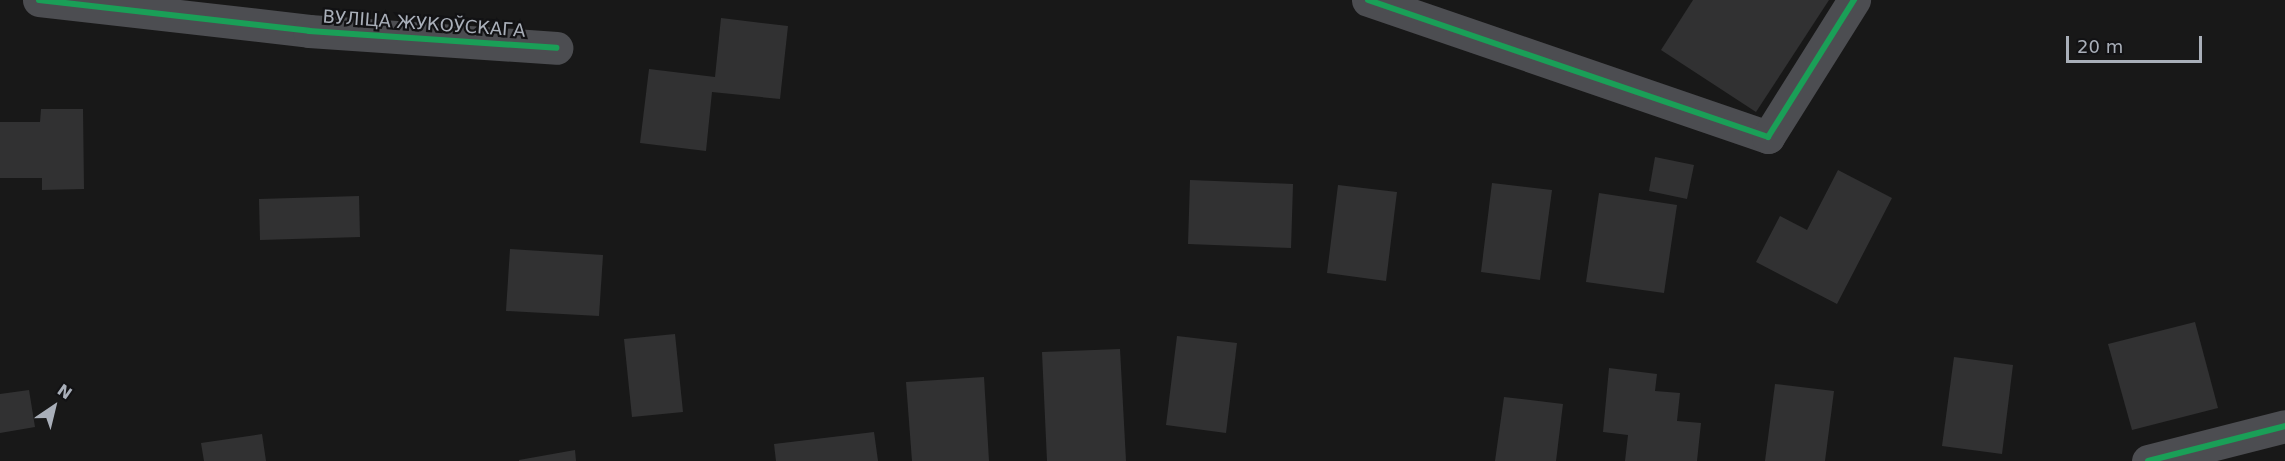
<!DOCTYPE html>
<html>
<head>
<meta charset="utf-8">
<style>
	body { margin:0 }
	#map { position:relative; width:2285px; height:461px; overflow:hidden; background:#181818; font-family:"DejaVu Sans",sans-serif }
	div>[style] { position:absolute }
	.building>* { inset:0; background:#313132 }
	.minor>* { height:33px; margin:-16.5px; padding:0 16.5px; transform-origin:16.5px; border-radius:16.5px; background:#4c4d51 }
	.cycleway>* { height:6px; margin:-3px; padding:0 3px; transform-origin:3px; border-radius:3px; background:#1a9f57 }
	span { translate:-50% -50%; white-space:nowrap; text-align:center; line-height:1.15; -webkit-text-stroke:4.5px #121214; paint-order:stroke }
	.street-label { font-size:18px; color:#a9afb9 }
	.north { position:absolute; left:24px; top:377px; width:60px; height:60px; -webkit-text-stroke:4px #121214; paint-order:stroke; rotate:35deg; font-size:16px; font-weight:700; line-height:24px; text-align:center; color:#a9afb9 }
	.north::after { content:''; display:block; margin:auto; width:21px; height:27px; background:#a9afb9; clip-path:polygon(50% 0,100% 100%,50% 72%,0 100%) }
	.scale { position:absolute; left:2066px; top:36px; width:136px; height:27px; box-sizing:border-box; border:3px solid #a9afb9; border-top:0; padding-left:8px; font-size:18px; line-height:21px; white-space:nowrap; color:#a9afb9; -webkit-text-stroke:4px #121214; paint-order:stroke }
</style>
</head>
<body>
<div id="map">
	<div class="building">
		<i style="clip-path:polygon(1693px 0,1829px 0,1756px 112px,1661px 50px)"></i>
		<i style="clip-path:polygon(721px 18px,788px 26px,780px 99px,712px 92px,706px 151px,640px 143px,649px 69px,715px 77px)"></i>
		<i style="clip-path:polygon(41px 109px,83px 109px,84px 189px,42px 190px,42px 178px,0 178px,0 122px,40px 122px)"></i>
		<i style="clip-path:polygon(1655px 157px,1694px 165px,1687px 199px,1649px 191px)"></i>
		<i style="clip-path:polygon(1838px 170px,1892px 198px,1837px 304px,1756px 262px,1780px 216px,1807px 230px)"></i>
		<i style="clip-path:polygon(1190px 180px,1293px 184px,1291px 248px,1188px 244px)"></i>
		<i style="clip-path:polygon(1492px 183px,1552px 190px,1540px 280px,1481px 272px)"></i>
		<i style="clip-path:polygon(1338px 185px,1397px 192px,1386px 281px,1327px 273px)"></i>
		<i style="clip-path:polygon(1599px 193px,1677px 205px,1664px 293px,1586px 282px)"></i>
		<i style="clip-path:polygon(359px 196px,360px 237px,260px 240px,259px 199px)"></i>
		<i style="clip-path:polygon(510px 249px,603px 255px,599px 316px,506px 311px)"></i>
		<i style="clip-path:polygon(2195px 322px,2218px 408px,2132px 430px,2108px 344px)"></i>
		<i style="clip-path:polygon(675px 334px,683px 412px,632px 417px,624px 339px)"></i>
		<i style="clip-path:polygon(1177px 336px,1237px 343px,1226px 433px,1166px 425px)"></i>
		<i style="clip-path:polygon(1120px 349px,1126px 461px,1047px 461px,1042px 352px)"></i>
		<i style="clip-path:polygon(1954px 357px,2013px 365px,2002px 454px,1942px 446px)"></i>
		<i style="clip-path:polygon(1609px 368px,1657px 374px,1655px 391px,1680px 393px,1677px 421px,1701px 423px,1697px 461px,1625px 461px,1628px 435px,1603px 432px)"></i>
		<i style="clip-path:polygon(984px 377px,989px 461px,912px 461px,906px 382px)"></i>
		<i style="clip-path:polygon(1775px 384px,1834px 391px,1825px 461px,1765px 461px)"></i>
		<i style="clip-path:polygon(29px 390px,35px 427px,0 433px,0 394px)"></i>
		<i style="clip-path:polygon(1504px 397px,1563px 404px,1556px 461px,1495px 461px)"></i>
		<i style="clip-path:polygon(874px 432px,878px 461px,776px 461px,774px 444px)"></i>
		<i style="clip-path:polygon(262px 434px,266px 461px,204px 461px,201px 443px)"></i>
		<i style="clip-path:polygon(575px 450px,576px 461px,519px 461px,519px 460px)"></i>
	</div>
	<div class="minor">
		<i style="left:39px;top:0;width:272px;rotate:6.5deg"></i>
		<i style="left:309px;top:31px;width:248px;rotate:3.9deg"></i>
		<i style="left:1368px;top:0;width:423px;rotate:18.9deg"></i>
		<i style="left:1768px;top:137px;width:162px;rotate:-57.9deg"></i>
		<i style="left:2148px;top:461px;width:141px;rotate:-14.3deg"></i>
	</div>
	<div class="cycleway">
		<i style="left:39px;top:0;width:272px;rotate:6.5deg"></i>
		<i style="left:309px;top:31px;width:248px;rotate:3.9deg"></i>
		<i style="left:1368px;top:0;width:423px;rotate:18.9deg"></i>
		<i style="left:1768px;top:137px;width:162px;rotate:-57.9deg"></i>
		<i style="left:2148px;top:461px;width:141px;rotate:-14.3deg"></i>
	</div>
	<div class="street-label">
		<span style="left:424px;top:24px;rotate:4deg">ВУЛІЦА ЖУКОЎСКАГА</span>
	</div>
	<div class="north">N</div>
	<div class="scale">20 m</div>
</div>
</body>
</html>
